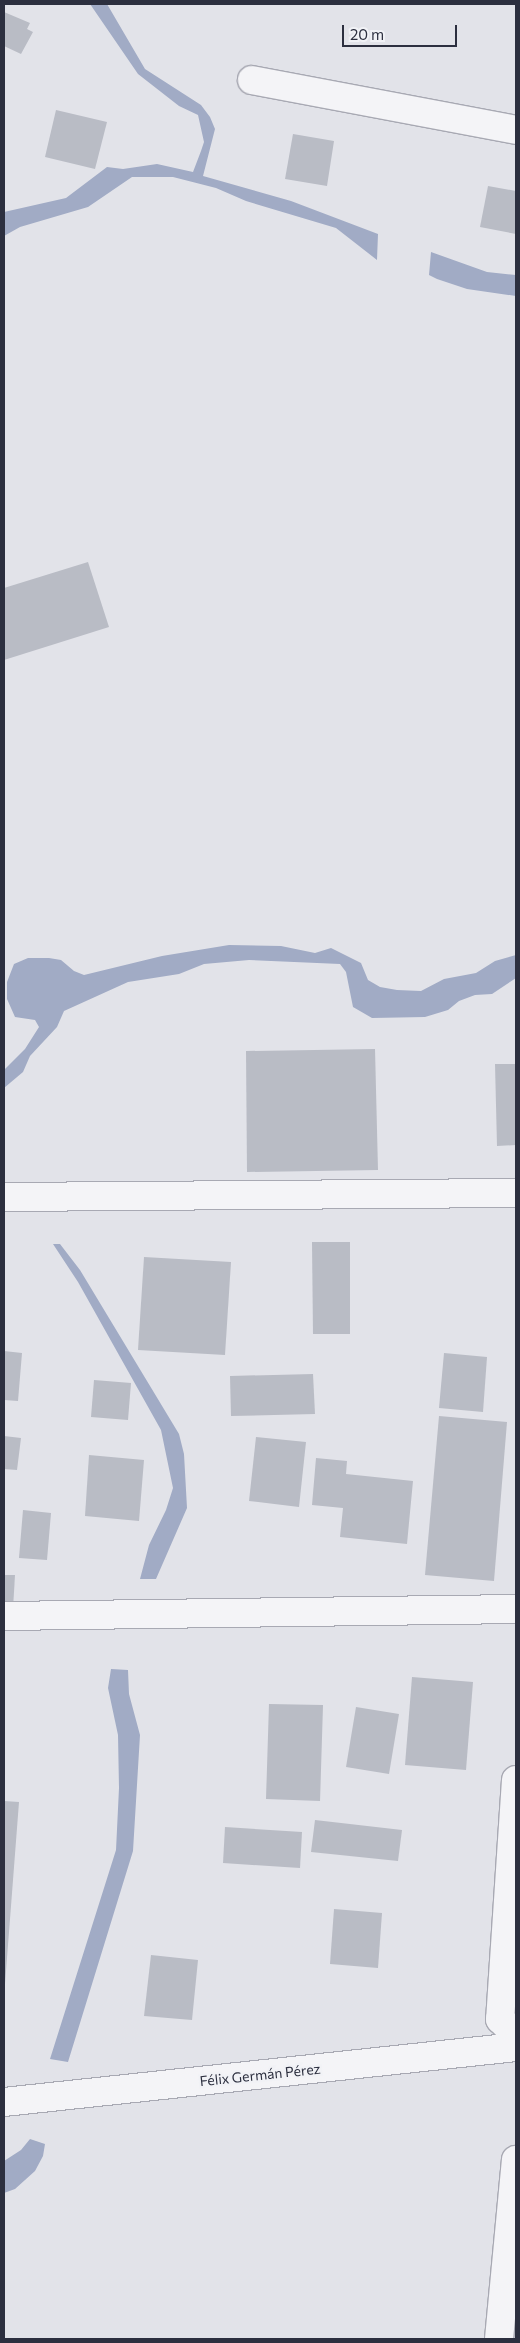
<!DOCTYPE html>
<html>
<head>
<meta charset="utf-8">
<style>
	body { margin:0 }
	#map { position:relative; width:520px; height:2343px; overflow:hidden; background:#e2e3e9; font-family:Commissioner,sans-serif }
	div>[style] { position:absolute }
	.water>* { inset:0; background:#a1abc5 }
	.building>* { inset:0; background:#b9bcc5 }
	.roads { filter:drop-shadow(1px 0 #a8a9b3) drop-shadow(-1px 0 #a8a9b3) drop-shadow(0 1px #a8a9b3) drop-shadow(0 -1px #a8a9b3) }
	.minor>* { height:28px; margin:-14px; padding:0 14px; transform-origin:14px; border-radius:14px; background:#f4f4f7 }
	span { translate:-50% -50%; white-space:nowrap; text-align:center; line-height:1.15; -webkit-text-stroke:4.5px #f1f2f6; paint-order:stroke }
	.street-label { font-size:14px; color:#2c2f3f }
	.frame { position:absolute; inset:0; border:5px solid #2c2f3f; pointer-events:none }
	.scale { position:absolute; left:342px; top:25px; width:115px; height:22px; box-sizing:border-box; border:2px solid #2c2f3f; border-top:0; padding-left:6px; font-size:15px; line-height:18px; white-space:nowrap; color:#2c2f3f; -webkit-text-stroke:4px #f1f2f6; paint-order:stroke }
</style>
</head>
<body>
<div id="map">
	<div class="water">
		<i style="clip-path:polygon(90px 4px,107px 4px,145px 69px,201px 105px,210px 117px,215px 129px,203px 176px,291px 201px,378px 234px,377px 260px,336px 228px,246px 201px,216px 188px,173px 177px,132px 177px,88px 207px,20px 227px,4px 236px,4px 212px,66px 198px,107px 167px,123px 169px,157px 164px,193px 172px,201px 151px,204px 142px,198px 115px,179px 106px,138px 74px)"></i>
		<i style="clip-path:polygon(431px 252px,487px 272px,516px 275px,516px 296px,467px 289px,437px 279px,429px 275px)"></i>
		<i style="clip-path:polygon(229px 945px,281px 946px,315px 953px,331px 948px,361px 963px,368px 980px,380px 987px,397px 990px,421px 991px,444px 979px,476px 973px,495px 961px,516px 955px,516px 978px,492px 994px,475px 995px,459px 1001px,448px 1010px,425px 1017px,372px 1018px,353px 1007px,346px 972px,340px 964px,249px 960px,204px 964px,179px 974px,128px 982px,64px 1011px,57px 1027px,30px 1056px,23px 1072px,4px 1088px,4px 1070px,25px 1049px,39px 1027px,35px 1020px,15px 1017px,7px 999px,7px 982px,14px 964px,28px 958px,49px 958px,61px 960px,74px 971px,84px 975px,162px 956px)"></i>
		<i style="clip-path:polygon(53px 1244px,60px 1244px,80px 1270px,179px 1434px,184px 1454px,187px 1508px,156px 1579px,140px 1579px,149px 1545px,166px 1510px,173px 1488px,161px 1430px,78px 1282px)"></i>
		<i style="clip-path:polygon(111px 1669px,128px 1670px,129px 1694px,140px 1735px,133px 1851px,68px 2062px,50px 2059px,116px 1850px,119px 1788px,118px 1735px,108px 1688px)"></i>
		<i style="clip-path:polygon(30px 2139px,45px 2144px,43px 2156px,35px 2171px,15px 2189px,4px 2193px,4px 2161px,21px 2150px)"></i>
	</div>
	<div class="building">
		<i style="clip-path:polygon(4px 12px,30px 23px,27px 29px,33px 32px,21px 54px,4px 46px)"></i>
		<i style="clip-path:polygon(56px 110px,107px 122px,95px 169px,45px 157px)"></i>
		<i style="clip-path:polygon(293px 134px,334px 141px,327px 186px,285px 179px)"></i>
		<i style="clip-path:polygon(488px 186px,516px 191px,516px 234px,480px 227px)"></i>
		<i style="clip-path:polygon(88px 562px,109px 627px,4px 660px,4px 588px)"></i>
		<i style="clip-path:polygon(375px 1049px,378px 1170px,247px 1172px,246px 1051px)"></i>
		<i style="clip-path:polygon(495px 1064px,516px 1064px,516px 1145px,497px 1146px)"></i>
		<i style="clip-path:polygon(312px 1242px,350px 1242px,350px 1334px,313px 1334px)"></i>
		<i style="clip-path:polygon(144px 1257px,231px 1262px,225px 1355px,138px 1350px)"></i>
		<i style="clip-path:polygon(4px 1351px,22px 1353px,18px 1401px,4px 1400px)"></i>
		<i style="clip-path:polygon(444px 1353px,487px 1357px,483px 1412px,439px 1408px)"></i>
		<i style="clip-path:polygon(313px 1374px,315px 1414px,231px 1416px,230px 1376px)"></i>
		<i style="clip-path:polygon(94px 1380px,131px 1383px,128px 1420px,91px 1417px)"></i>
		<i style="clip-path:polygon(439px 1416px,507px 1422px,494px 1581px,425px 1575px)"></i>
		<i style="clip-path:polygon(4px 1436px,21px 1438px,17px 1470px,4px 1469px)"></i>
		<i style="clip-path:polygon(256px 1437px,306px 1442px,299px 1507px,249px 1501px)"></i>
		<i style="clip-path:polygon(89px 1455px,144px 1460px,139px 1521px,85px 1516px)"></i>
		<i style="clip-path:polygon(316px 1458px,347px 1461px,346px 1474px,413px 1481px,407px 1544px,340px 1537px,343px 1508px,312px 1505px)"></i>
		<i style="clip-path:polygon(23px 1510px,51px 1513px,47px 1560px,19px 1558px)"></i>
		<i style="clip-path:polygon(4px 1575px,15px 1575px,13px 1609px,4px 1609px)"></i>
		<i style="clip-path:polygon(412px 1677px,473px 1682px,466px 1770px,405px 1765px)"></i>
		<i style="clip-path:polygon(269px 1704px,323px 1705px,320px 1801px,266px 1799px)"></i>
		<i style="clip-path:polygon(356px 1707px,399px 1714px,389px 1774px,346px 1767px)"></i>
		<i style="clip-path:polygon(4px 1801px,19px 1802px,5px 1984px,4px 1984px)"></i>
		<i style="clip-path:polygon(315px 1820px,402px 1830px,398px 1861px,311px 1852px)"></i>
		<i style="clip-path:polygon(225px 1827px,302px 1832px,300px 1868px,223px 1863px)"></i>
		<i style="clip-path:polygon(334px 1909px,382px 1913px,378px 1968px,330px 1964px)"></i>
		<i style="clip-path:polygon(151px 1955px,198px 1960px,192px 2020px,144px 2016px)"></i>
	</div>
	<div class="roads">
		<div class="minor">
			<i style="left:252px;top:80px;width:269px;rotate:10.7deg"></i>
			<i style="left:4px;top:1197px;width:512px;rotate:-0.45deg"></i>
			<i style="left:4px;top:1616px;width:512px;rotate:-0.78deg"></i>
			<i style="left:516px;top:1780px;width:240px;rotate:93.8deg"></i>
			<i style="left:500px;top:2019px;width:23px;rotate:45deg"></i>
			<i style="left:4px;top:2102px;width:515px;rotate:-6.13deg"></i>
			<i style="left:499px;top:2339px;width:180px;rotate:-84.6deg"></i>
		</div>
	</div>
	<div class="street-label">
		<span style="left:260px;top:2075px;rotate:-6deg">Félix Germán Pérez</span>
	</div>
	<div class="frame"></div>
	<div class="scale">20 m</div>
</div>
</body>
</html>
